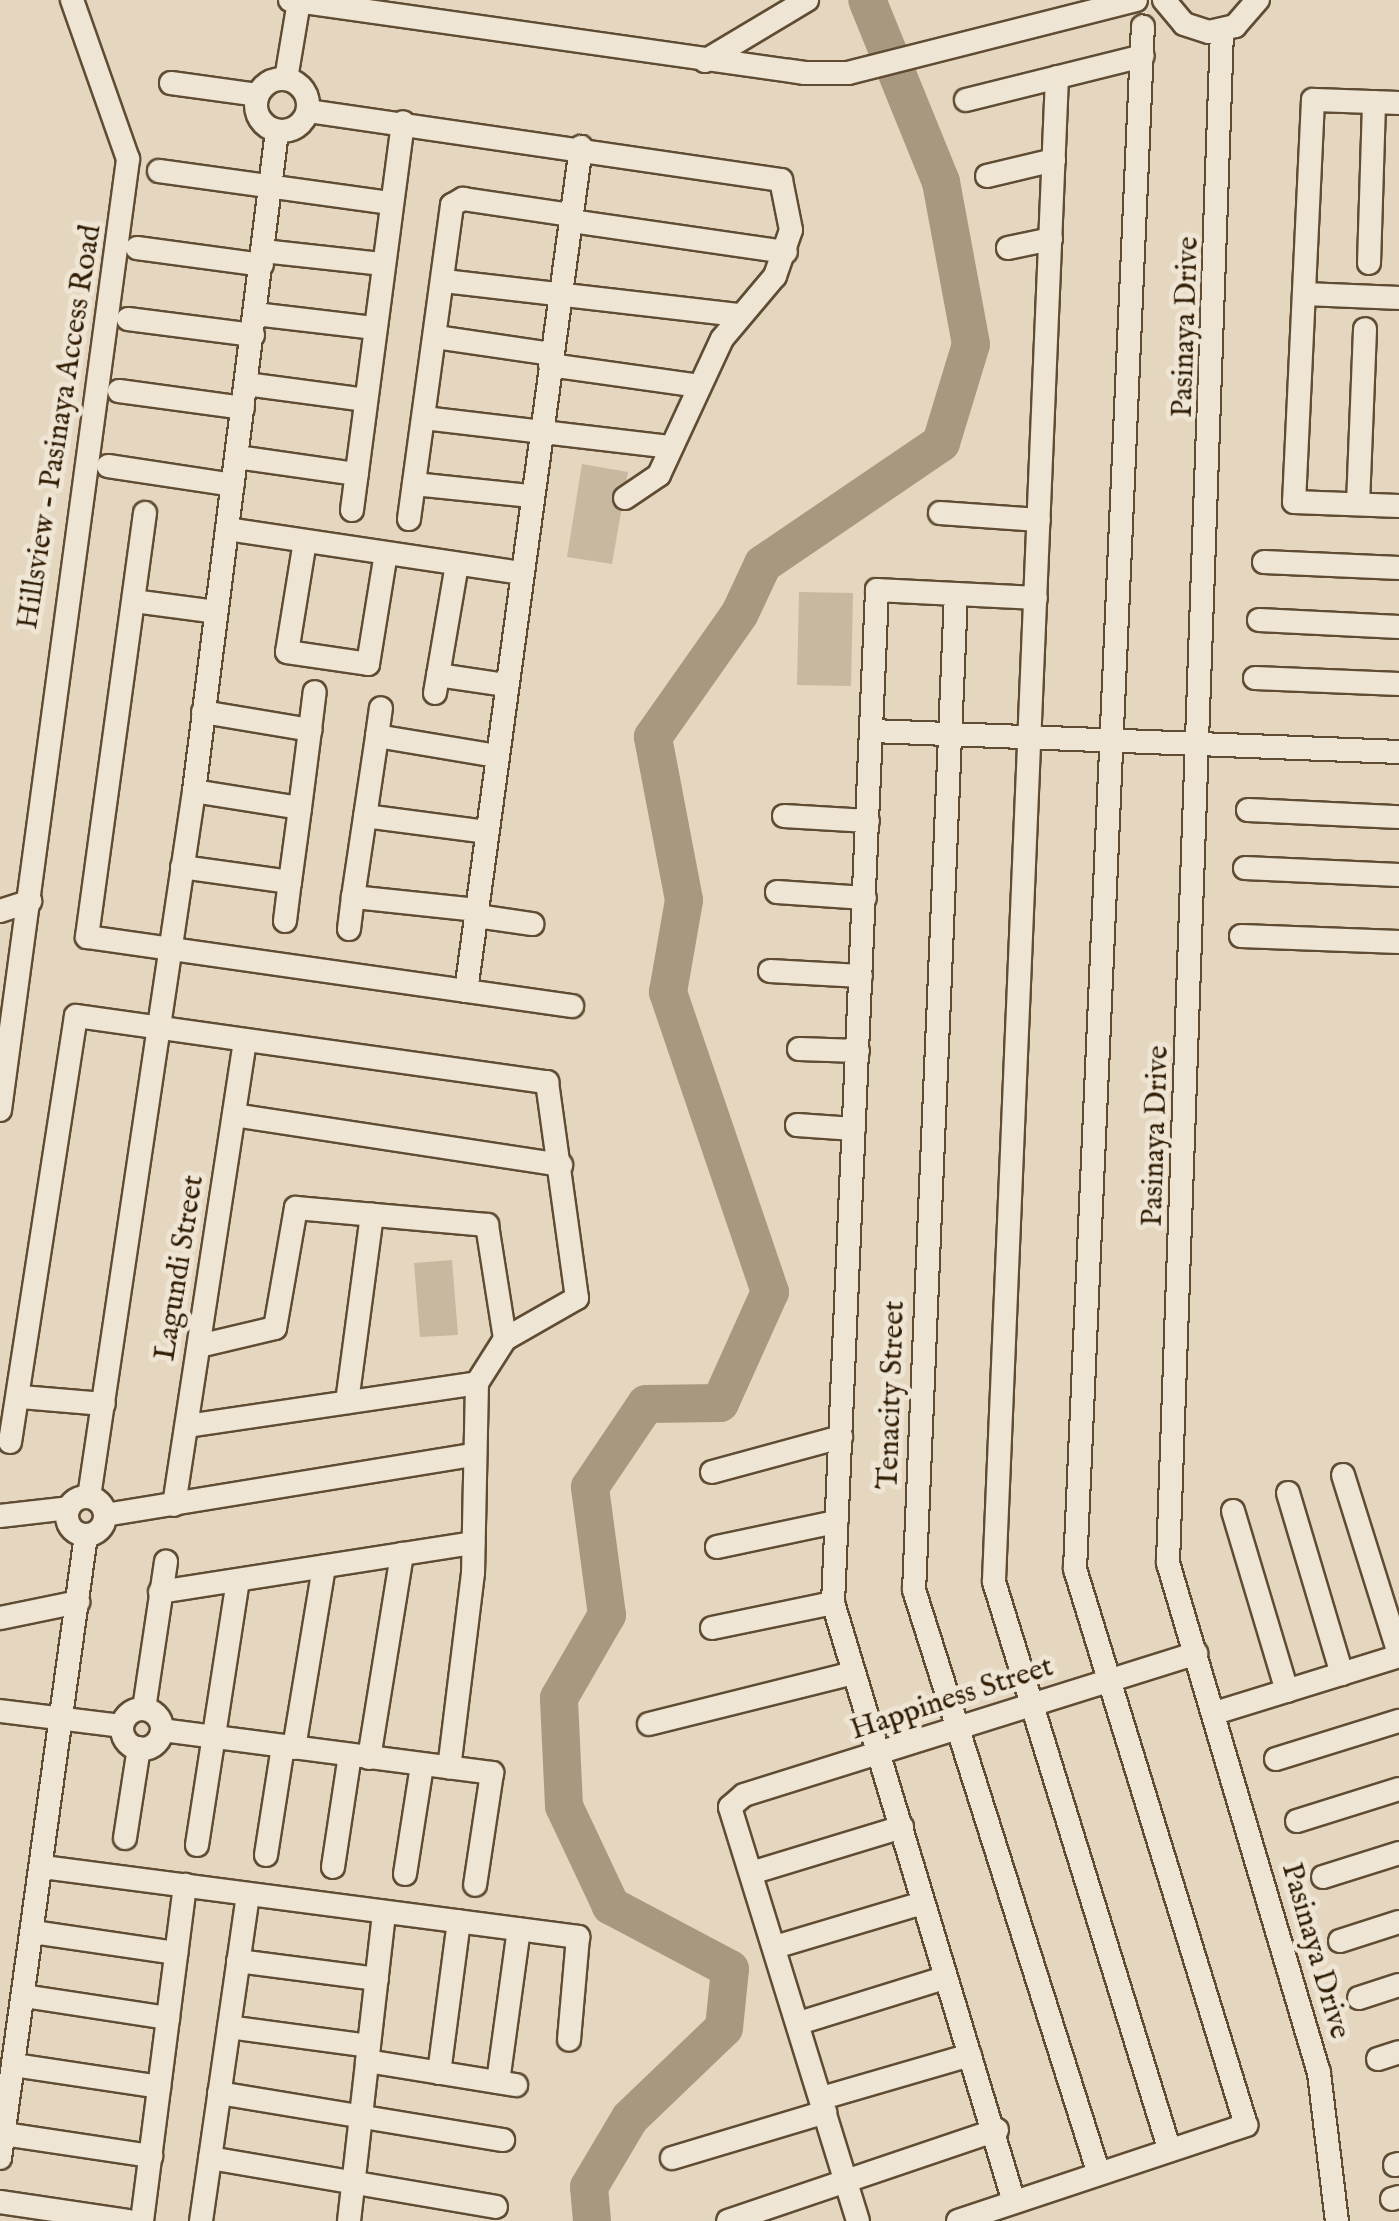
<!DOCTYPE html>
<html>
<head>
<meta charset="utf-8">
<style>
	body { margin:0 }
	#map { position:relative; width:1399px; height:2221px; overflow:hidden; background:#e5d7bf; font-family:"IM FELL English",serif }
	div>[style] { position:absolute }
	.green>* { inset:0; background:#c7b89f }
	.river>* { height:38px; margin:-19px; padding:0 19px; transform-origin:19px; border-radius:19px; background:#a8987f }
	.roads { filter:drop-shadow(2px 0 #5f4c33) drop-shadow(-2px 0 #5f4c33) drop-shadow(0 2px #5f4c33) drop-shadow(0 -2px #5f4c33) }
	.minor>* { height:22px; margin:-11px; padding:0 11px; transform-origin:11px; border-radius:11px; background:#eee5d5 }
	.minor>.ring { margin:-11px; padding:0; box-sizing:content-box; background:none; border:22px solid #eee5d5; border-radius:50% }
	span { translate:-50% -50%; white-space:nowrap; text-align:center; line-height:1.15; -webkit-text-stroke:10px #eee5d5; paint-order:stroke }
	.street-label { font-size:30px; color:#321e04 }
</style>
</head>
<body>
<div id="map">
	<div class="green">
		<i style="clip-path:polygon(582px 464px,628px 472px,612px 564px,567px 557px)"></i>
		<i style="clip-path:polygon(799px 592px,853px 593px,851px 686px,797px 685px)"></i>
		<i style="clip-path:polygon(452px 1260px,458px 1335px,420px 1337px,414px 1263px)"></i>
	</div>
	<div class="river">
		<i style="left:592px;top:2221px;width:34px;rotate:-95deg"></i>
		<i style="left:589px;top:2187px;width:80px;rotate:-59.3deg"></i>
		<i style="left:630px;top:2118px;width:130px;rotate:-43.8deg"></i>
		<i style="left:724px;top:2028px;width:59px;rotate:-84.2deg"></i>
		<i style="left:730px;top:1969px;width:135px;rotate:-152.1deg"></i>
		<i style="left:611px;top:1906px;width:110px;rotate:-115.2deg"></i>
		<i style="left:564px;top:1806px;width:108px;rotate:-92.7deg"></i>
		<i style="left:559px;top:1698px;width:96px;rotate:-60deg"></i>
		<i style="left:607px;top:1615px;width:129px;rotate:-97.6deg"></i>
		<i style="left:590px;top:1487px;width:100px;rotate:-56deg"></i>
		<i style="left:646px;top:1404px;width:74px;rotate:-0.8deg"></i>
		<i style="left:720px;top:1403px;width:122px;rotate:-65.8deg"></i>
		<i style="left:770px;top:1292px;width:317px;rotate:-108.8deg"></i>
		<i style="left:668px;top:992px;width:93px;rotate:-80.1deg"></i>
		<i style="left:684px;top:900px;width:166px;rotate:-100.8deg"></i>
		<i style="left:653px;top:737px;width:151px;rotate:-54.9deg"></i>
		<i style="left:740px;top:613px;width:54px;rotate:-64.9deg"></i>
		<i style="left:763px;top:564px;width:215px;rotate:-34.2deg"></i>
		<i style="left:941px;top:443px;width:103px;rotate:-73.1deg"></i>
		<i style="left:971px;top:344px;width:165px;rotate:-100.5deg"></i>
		<i style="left:941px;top:182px;width:196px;rotate:-112.1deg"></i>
	</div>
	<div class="roads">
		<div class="minor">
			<i style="left:290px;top:0;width:520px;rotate:8.07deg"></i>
			<i style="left:805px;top:73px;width:43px"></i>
			<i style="left:848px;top:73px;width:297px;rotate:-14.2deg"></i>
			<i style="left:1164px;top:0;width:31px;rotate:50deg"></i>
			<i style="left:1184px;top:24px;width:26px;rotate:18deg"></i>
			<i style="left:1209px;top:32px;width:27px;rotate:-13deg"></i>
			<i style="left:1235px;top:26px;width:35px;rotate:-49deg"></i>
			<i style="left:1222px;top:31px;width:1533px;rotate:92.02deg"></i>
			<i style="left:1168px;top:1563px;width:532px;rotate:73.51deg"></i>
			<i style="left:1319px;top:2073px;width:149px;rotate:83.1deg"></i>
			<i style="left:705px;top:61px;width:119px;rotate:-30.9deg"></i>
			<i style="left:1057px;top:77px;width:1506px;rotate:92.4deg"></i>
			<i style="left:994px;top:1582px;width:592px;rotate:72.82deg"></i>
			<i class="ring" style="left:256px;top:79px;width:30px;height:30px"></i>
			<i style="left:286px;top:79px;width:79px;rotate:-80.5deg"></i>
			<i style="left:171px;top:83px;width:87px;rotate:7.9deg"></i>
			<i style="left:966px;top:100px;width:182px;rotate:-14deg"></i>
			<i style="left:1399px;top:103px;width:86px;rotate:-178deg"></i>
			<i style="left:1313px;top:100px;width:402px;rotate:92.7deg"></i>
			<i style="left:1294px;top:502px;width:105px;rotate:2.2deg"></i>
			<i style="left:308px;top:111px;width:478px;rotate:8.3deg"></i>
			<i style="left:781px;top:180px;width:51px;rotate:78.7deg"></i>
			<i style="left:791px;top:230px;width:49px;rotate:109.2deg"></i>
			<i style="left:775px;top:276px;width:82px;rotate:130.1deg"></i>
			<i style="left:722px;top:339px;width:150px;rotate:114.9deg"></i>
			<i style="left:659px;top:475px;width:41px;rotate:145.9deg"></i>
			<i style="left:159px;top:171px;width:234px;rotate:7.9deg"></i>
			<i style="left:987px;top:176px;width:69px;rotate:-13.4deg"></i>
			<i style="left:571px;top:221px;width:217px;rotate:8.2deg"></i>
			<i style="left:137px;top:248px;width:126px;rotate:7.7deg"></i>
			<i style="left:1008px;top:248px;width:44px;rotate:-11.8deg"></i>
			<i style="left:263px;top:251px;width:121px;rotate:6.2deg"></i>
			<i style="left:1369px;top:263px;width:161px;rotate:-88.2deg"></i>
			<i style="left:444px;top:281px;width:298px;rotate:6.6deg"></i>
			<i style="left:1304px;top:294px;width:95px;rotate:2.4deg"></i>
			<i style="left:255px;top:314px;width:121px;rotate:6.7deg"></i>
			<i style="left:128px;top:319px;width:126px;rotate:7.3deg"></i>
			<i style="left:436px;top:337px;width:116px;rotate:8.4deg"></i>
			<i style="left:550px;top:365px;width:151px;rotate:8deg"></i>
			<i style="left:246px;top:384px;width:121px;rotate:7.6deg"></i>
			<i style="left:119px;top:391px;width:125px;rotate:7.8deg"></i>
			<i style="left:424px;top:418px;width:249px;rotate:6.7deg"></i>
			<i style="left:237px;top:457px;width:121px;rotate:8.1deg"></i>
			<i style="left:108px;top:466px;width:126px;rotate:8.6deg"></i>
			<i style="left:414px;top:484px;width:118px;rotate:5.9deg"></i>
			<i style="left:1358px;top:504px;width:175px;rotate:-87.7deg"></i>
			<i style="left:352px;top:510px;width:391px;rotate:-82.5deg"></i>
			<i style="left:145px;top:513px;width:428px;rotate:97.8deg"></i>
			<i style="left:87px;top:937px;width:490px;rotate:8.1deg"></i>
			<i style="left:940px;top:513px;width:99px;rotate:4deg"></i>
			<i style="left:409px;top:519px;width:317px;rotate:-82.2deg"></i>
			<i style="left:452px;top:205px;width:13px;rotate:-29deg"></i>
			<i style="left:463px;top:199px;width:109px;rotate:8.4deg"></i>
			<i style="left:227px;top:529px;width:296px;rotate:8.5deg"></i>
			<i style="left:305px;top:541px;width:112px;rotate:99.2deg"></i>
			<i style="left:287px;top:652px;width:82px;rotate:8.4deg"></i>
			<i style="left:368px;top:664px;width:112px;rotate:-80.8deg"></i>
			<i style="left:1264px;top:562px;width:135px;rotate:2.5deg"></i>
			<i style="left:956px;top:594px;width:997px;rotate:92.41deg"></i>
			<i style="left:914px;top:1590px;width:609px;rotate:72.43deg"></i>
			<i style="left:134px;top:601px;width:83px;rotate:7.6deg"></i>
			<i style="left:1259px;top:620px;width:140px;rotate:2.9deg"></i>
			<i style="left:438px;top:675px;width:69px;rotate:8.4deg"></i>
			<i style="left:1255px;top:678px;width:144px;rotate:2.4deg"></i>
			<i style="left:435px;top:693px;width:131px;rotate:-80.3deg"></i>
			<i style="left:203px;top:712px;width:109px;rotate:9.5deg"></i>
			<i style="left:310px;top:730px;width:79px;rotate:97.3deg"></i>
			<i style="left:310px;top:730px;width:38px;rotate:-83deg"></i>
			<i style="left:872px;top:731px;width:527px;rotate:2.28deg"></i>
			<i style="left:377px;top:736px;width:28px;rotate:-82deg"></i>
			<i style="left:1248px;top:810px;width:151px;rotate:2.7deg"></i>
			<i style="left:365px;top:816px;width:122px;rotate:7.5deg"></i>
			<i style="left:784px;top:816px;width:84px;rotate:3.4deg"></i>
			<i style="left:182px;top:867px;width:109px;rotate:7.9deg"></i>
			<i style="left:290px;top:882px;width:75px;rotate:-82.3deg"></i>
			<i style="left:300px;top:808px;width:107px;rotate:-170.9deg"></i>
			<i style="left:1245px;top:868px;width:154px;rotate:2.6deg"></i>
			<i style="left:777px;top:892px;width:88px;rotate:3.9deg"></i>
			<i style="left:477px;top:910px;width:125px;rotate:-174deg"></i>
			<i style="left:353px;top:897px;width:163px;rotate:-81.5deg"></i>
			<i style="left:377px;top:736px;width:122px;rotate:9.5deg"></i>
			<i style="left:0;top:911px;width:32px;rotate:-18deg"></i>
			<i style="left:477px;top:916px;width:56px;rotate:8.3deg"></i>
			<i style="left:285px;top:921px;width:39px;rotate:-83deg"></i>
			<i style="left:349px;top:929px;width:32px;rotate:-83deg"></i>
			<i style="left:1241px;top:936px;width:158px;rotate:2.2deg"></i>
			<i style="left:770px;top:971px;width:91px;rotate:3.1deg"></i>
			<i style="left:466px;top:991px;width:852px;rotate:-82.24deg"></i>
			<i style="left:799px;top:1049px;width:59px;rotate:1.9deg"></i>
			<i style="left:0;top:1110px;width:960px;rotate:-82.33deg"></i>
			<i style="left:128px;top:159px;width:169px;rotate:-109.4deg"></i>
			<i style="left:234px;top:1115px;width:331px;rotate:8.7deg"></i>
			<i style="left:797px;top:1125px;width:57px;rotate:4deg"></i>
			<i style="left:199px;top:1346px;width:78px;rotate:-13.3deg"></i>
			<i style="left:275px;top:1328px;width:122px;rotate:-80.1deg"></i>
			<i style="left:296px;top:1208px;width:192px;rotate:5.1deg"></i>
			<i style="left:487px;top:1225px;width:115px;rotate:81deg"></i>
			<i style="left:21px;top:1397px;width:83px;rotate:4.8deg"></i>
			<i style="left:347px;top:1402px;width:189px;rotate:-82.4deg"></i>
			<i style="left:187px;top:1426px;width:293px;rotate:-8.4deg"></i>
			<i style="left:10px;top:1442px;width:431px;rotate:-81.2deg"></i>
			<i style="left:76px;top:1016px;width:476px;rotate:8deg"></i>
			<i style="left:547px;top:1082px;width:218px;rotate:82.1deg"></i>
			<i style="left:577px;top:1298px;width:83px;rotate:150.3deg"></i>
			<i style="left:505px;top:1339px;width:52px;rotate:122.5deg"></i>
			<i style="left:477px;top:1383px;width:190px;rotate:91.2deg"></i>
			<i style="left:473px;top:1573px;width:196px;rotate:97deg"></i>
			<i style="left:712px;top:1472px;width:134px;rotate:-15.2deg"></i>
			<i style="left:1343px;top:1475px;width:188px;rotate:72.6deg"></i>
			<i style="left:1288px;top:1493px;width:189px;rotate:73.4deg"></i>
			<i class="ring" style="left:67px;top:1497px;width:16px;height:16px"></i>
			<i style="left:89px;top:1497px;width:714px;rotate:-81.54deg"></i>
			<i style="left:194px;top:791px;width:665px;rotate:-82.83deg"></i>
			<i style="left:174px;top:1505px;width:470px;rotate:-81.3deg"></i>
			<i style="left:1233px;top:1511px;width:188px;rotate:73.3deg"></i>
			<i style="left:105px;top:1515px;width:371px;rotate:-9.3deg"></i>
			<i style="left:0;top:1516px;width:69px;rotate:-6.6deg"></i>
			<i style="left:717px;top:1547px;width:122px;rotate:-11.9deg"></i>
			<i style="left:160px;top:1592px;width:317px;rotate:-8.9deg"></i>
			<i style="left:0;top:1618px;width:80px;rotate:-11.6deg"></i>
			<i style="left:712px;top:1628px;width:124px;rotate:-11.7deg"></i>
			<i style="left:144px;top:1709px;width:149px;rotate:-81.5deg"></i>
			<i class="ring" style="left:122px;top:1709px;width:18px;height:18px"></i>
			<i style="left:0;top:1711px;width:123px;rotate:7deg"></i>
			<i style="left:1215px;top:1713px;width:193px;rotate:-17.2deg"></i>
			<i style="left:649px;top:1724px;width:211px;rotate:-14deg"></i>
			<i style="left:162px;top:1730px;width:333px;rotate:7.4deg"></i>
			<i style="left:492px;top:1773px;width:113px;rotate:98.6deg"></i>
			<i style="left:294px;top:1748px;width:184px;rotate:-80.6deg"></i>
			<i style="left:369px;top:1758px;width:207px;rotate:-80.8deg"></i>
			<i style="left:1276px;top:1759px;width:129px;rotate:-17.2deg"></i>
			<i style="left:1297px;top:1821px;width:107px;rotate:-17.4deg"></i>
			<i style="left:125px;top:1838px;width:91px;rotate:-81.2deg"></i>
			<i style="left:197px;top:1845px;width:268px;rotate:-81.2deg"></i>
			<i style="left:266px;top:1855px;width:110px;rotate:-81.1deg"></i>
			<i style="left:43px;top:1867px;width:540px;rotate:7.45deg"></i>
			<i style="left:578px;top:1937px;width:103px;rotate:95deg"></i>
			<i style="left:333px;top:1867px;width:113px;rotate:-81.4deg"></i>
			<i style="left:751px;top:1873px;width:158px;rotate:-16.9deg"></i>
			<i style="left:405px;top:1874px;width:110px;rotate:-81.1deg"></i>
			<i style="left:1323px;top:1877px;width:80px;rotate:-17.5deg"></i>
			<i style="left:33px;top:1932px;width:145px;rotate:8.4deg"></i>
			<i style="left:1340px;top:1941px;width:62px;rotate:-17.9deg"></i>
			<i style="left:775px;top:1947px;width:154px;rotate:-16.6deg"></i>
			<i style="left:238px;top:1961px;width:140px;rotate:7.4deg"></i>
			<i style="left:24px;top:1996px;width:146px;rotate:8.7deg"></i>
			<i style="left:1359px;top:1998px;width:42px;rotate:-18deg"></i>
			<i style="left:799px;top:2023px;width:152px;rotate:-17.2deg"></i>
			<i style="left:229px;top:2027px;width:141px;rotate:7.7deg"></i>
			<i style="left:1378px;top:2059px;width:22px;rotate:-18deg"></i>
			<i style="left:367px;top:2061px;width:151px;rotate:9.2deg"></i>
			<i style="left:14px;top:2065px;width:147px;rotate:8.6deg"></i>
			<i style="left:439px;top:2073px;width:153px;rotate:-82.5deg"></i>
			<i style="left:498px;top:2082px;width:154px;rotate:-82.2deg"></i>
			<i style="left:219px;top:2093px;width:288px;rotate:9.4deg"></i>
			<i style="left:822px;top:2098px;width:154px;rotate:-16.2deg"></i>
			<i style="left:4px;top:2134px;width:149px;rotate:8.5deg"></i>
			<i style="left:0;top:2158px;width:629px;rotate:-82.14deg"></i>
			<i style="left:210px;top:2158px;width:290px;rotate:9.7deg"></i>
			<i style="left:672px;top:2158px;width:160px;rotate:-16.7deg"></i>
			<i style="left:1395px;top:2165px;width:4px;rotate:-14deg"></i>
			<i style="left:1392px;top:2199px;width:7px;rotate:-16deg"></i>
			<i style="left:0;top:2202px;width:129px;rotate:8.4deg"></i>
			<i style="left:1014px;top:2202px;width:626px;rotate:-106.81deg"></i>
			<i style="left:833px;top:1603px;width:1014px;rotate:-87.51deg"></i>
			<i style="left:877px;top:590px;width:159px;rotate:2.9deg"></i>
			<i style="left:142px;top:2221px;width:339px;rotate:-82.7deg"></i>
			<i style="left:201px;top:2221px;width:330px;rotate:-81.8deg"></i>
			<i style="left:349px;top:2221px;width:311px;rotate:-83.5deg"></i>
			<i style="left:728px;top:2221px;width:284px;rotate:-18.7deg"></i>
			<i style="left:858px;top:2221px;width:433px;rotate:-107.2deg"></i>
			<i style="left:730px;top:1807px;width:18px;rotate:-41deg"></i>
			<i style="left:744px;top:1795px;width:474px;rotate:-17.4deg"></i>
			<i style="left:958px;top:2221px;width:304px;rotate:-18.4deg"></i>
			<i style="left:1246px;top:2125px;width:582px;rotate:-107.1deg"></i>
			<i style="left:1075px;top:1569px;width:1544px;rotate:-87.48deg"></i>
		</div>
	</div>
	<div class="street-label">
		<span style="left:1186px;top:327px;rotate:-88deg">Pasinaya Drive</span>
		<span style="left:60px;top:427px;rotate:-81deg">Hillsview - Pasinaya Access Road</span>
		<span style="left:1156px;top:1136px;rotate:-88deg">Pasinaya Drive</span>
		<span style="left:180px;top:1268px;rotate:-81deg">Lagundi Street</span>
		<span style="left:892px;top:1395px;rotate:-88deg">Tenacity Street</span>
		<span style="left:952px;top:1699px;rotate:-18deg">Happiness Street</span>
		<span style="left:1315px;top:1951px;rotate:74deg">Pasinaya Drive</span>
	</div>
</div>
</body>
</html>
